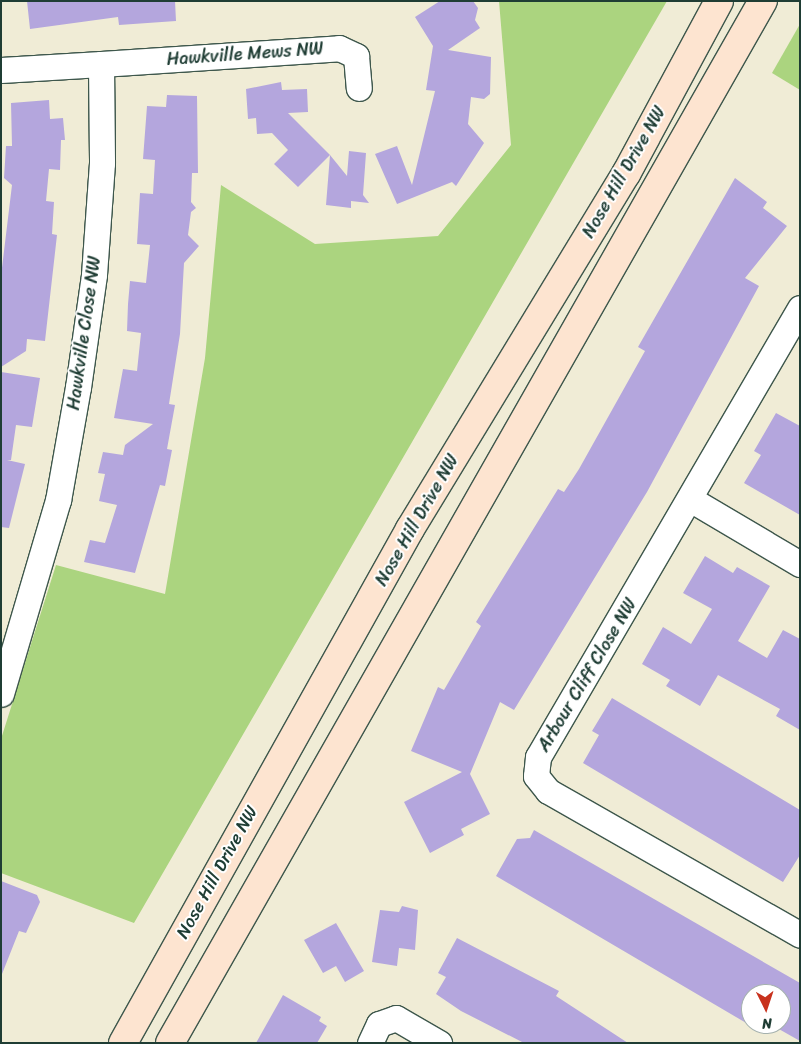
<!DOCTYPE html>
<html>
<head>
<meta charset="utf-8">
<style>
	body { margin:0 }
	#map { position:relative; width:801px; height:1044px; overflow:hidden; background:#f0ecd6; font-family:Sriracha,sans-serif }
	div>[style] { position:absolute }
	.green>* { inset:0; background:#abd47f }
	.building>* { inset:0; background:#b4a6dd }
	.roads { filter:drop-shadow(1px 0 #3e574c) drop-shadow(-1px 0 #3e574c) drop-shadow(0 1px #3e574c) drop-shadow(0 -1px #3e574c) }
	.minor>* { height:25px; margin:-12.5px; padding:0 12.5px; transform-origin:12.5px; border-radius:12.5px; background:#fff }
	.secondary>* { height:28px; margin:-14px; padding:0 14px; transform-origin:14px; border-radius:14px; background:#fde4d0 }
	span { translate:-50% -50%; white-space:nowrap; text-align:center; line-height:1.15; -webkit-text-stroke:4px #fff; paint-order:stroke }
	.street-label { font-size:18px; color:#1f3d34 }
	.frame { position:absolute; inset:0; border:2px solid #1f3d34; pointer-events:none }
	.north { position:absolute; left:741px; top:984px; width:50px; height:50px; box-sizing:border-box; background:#fff; border:1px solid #a5b1ae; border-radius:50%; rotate:176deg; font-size:14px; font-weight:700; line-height:20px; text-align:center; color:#1f3d34 }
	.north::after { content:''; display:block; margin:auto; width:18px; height:22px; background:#c8321e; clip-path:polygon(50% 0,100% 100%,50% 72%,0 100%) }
</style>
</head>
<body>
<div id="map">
	<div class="green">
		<i style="clip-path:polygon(499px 1px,667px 1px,134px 923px,1px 873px,1px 739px,56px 565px,165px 594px,205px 358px,221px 185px,315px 244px,438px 236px,511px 145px)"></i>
		<i style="clip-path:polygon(800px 24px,800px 90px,772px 73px)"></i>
	</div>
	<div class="building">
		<i style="clip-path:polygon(27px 1px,175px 1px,176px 21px,119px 25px,118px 17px,30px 29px)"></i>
		<i style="clip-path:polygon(440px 1px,473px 1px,478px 8px,475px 20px,480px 28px,448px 50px,491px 57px,490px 94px,484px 99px,471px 97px,468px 124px,484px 143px,456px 186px,452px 182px,397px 204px,375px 154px,397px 146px,412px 185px,435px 91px,426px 90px,433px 46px,415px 17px)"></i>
		<i style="clip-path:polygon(281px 82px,282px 90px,307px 89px,308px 112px,288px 113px,330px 155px,298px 187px,274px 164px,288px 150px,272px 133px,257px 134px,256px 118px,248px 119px,246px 89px)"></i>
		<i style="clip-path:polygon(167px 95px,197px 96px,198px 173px,192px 173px,191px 202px,196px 208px,191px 212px,188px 235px,199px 246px,184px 263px,180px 334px,169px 404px,175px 405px,167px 449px,172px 450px,165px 486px,160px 485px,135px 573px,84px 562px,90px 540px,105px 543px,117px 505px,99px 501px,105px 474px,98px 473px,103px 452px,123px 455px,125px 445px,153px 424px,114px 418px,123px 369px,137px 371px,141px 333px,127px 331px,128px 304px,130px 281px,146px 283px,150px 245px,137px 244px,140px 193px,153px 194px,155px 160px,143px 159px,147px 106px,166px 107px)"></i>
		<i style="clip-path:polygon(49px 100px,50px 119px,63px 118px,65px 140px,61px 140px,60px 170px,49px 169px,46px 201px,54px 202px,52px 234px,57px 235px,45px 341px,27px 339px,26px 351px,1px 367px,1px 276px,12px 185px,4px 178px,6px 146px,12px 146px,11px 103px)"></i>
		<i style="clip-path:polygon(349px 151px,366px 153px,363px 195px,369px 203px,351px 201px,351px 208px,326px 205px,330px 155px,347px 176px)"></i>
		<i style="clip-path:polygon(735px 178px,767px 202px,763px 208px,787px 226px,745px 278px,759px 286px,647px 492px,514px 710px,500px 702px,470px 774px,490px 814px,461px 829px,464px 835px,430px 853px,404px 802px,462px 772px,411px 751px,438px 687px,444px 690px,481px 626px,476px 622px,558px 489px,564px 492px,579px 469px,645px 351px,638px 347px)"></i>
		<i style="clip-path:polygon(1px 372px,40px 378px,32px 427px,16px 425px,11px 460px,7px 460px,25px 464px,9px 528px,1px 527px)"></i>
		<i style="clip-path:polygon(776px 413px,800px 426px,800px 515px,744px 483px,761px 455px,754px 451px)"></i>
		<i style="clip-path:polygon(705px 556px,733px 573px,737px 567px,770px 586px,738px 641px,767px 658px,783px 630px,800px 639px,800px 730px,776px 716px,780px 709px,718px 675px,700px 706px,666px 686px,670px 680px,642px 664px,663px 627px,691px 644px,712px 609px,683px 593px)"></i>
		<i style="clip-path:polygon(612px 698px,800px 810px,800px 855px,783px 882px,583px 763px,599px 735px,592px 731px)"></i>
		<i style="clip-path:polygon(evenodd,534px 830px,800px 983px,800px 1041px,770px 1024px,765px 1032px,753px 1027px,496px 876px,517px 839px,530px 838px,534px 830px,751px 994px,781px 994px,781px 1024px,751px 1024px,751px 994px)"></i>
		<i style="clip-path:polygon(1px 881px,37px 895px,40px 902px,26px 933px,19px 931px,2px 974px)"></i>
		<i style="clip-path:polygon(402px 906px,418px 910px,415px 950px,399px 948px,397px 966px,372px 962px,380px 910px,399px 912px)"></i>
		<i style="clip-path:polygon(336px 923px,364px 971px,345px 982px,336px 966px,323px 973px,304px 940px)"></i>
		<i style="clip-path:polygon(457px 938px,559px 991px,556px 996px,628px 1043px,524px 1043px,461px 1011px,436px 994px,446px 977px,438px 973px)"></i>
		<i style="clip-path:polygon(283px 995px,321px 1017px,319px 1021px,327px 1026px,317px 1043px,256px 1043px)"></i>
	</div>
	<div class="roads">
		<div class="minor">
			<i style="left:101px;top:64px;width:239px;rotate:-3.8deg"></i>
			<i style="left:339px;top:48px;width:19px;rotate:25deg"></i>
			<i style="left:356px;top:56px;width:32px;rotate:85deg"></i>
			<i style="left:1px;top:70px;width:100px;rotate:-3.4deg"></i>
			<i style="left:101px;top:64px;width:99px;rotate:89.4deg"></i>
			<i style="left:102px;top:163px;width:112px;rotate:94.1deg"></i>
			<i style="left:94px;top:275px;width:113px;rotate:98.1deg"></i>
			<i style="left:78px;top:387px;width:115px;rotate:100deg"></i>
			<i style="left:58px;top:500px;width:202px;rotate:106.4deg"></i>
			<i style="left:800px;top:308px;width:520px;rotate:120.26deg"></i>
			<i style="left:538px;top:757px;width:19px;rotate:96deg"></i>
			<i style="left:536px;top:776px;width:19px;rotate:51deg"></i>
			<i style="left:548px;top:791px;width:290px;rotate:29.7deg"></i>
			<i style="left:690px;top:499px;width:128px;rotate:30.6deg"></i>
			<i style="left:370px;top:1043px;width:21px;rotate:-65deg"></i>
			<i style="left:379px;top:1024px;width:18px;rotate:-19deg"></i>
			<i style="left:396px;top:1018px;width:50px;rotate:30.2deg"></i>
		</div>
		<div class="secondary">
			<i style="left:123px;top:1043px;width:589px;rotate:-60.82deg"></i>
			<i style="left:410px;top:529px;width:416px;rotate:-58.7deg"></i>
			<i style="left:626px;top:174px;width:196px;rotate:-61.7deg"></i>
			<i style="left:170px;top:1043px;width:1199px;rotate:-60.36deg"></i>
		</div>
	</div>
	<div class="street-label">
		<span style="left:245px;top:54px;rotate:-4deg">Hawkville Mews NW</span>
		<span style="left:624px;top:172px;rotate:-60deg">Nose Hill Drive NW</span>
		<span style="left:84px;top:333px;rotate:-82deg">Hawkville Close NW</span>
		<span style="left:417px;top:520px;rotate:-60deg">Nose Hill Drive NW</span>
		<span style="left:587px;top:675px;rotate:-59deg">Arbour Cliff Close NW</span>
		<span style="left:217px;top:872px;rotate:-61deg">Nose Hill Drive NW</span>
	</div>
	<div class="frame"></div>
	<div class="north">N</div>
</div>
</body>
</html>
